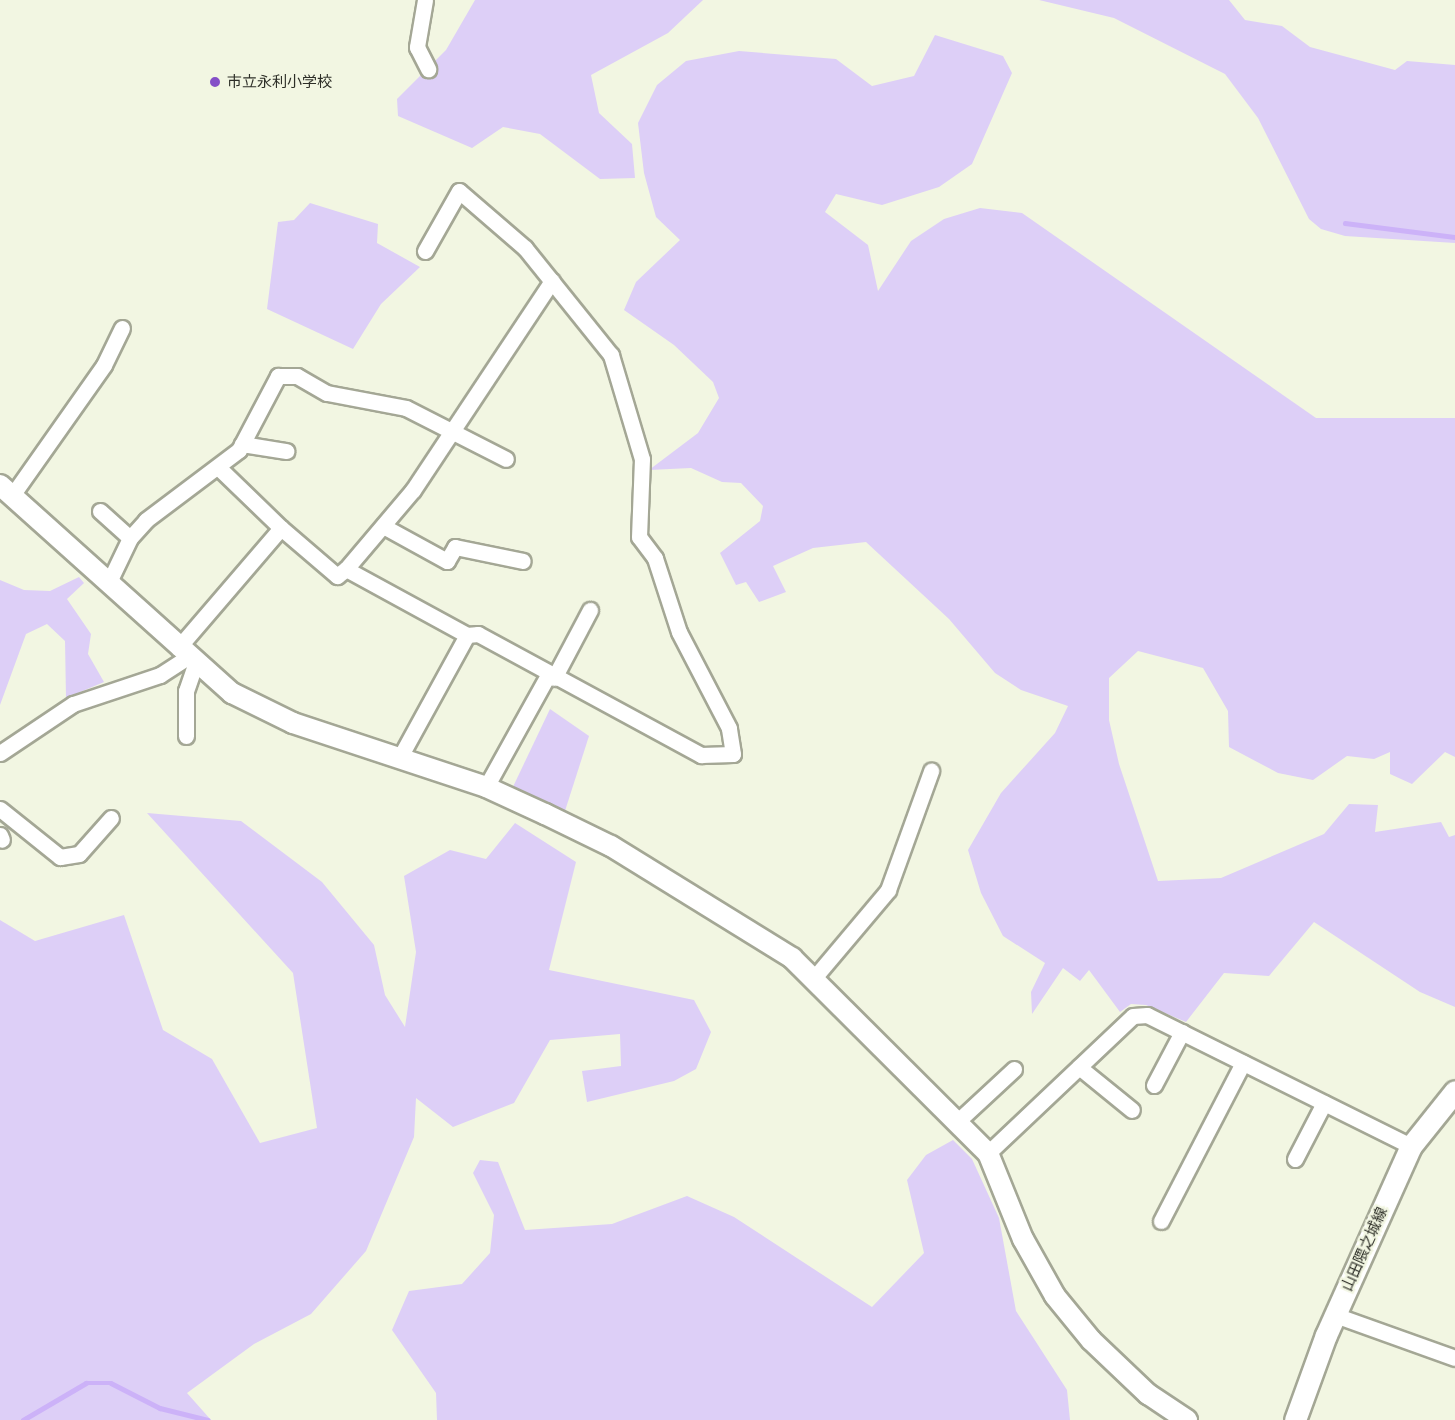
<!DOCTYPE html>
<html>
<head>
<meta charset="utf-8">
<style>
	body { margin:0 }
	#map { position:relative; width:1455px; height:1420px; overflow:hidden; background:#f2f6e2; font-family:"Asap Condensed","Noto Sans JP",sans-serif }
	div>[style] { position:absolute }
	.green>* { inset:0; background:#ddcff7 }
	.stream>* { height:4.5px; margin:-2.25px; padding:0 2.25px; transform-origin:2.25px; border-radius:2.25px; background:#ccb2f8 }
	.roads { filter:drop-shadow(2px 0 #a4a795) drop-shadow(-2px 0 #a4a795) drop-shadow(0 2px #a4a795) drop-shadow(0 -2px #a4a795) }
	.minor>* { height:15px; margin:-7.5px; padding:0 7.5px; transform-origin:7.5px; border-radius:7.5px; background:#fff }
	.tertiary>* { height:20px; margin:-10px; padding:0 10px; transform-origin:10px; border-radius:10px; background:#fff }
	.secondary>* { height:21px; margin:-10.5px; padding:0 10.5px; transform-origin:10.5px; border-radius:10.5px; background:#fff }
	.dots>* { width:16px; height:16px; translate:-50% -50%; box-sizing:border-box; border:3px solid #f2f6e2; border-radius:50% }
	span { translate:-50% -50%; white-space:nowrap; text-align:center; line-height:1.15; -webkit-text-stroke:4.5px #f2f6e2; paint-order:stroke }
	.poi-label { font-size:15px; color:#2d2e27 }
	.left { translate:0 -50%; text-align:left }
	.street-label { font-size:15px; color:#2d2e27 }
</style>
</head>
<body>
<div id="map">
	<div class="green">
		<i style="clip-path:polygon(475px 0,703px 0,668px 33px,591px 75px,599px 113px,632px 144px,635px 178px,600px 179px,540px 134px,503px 127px,472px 148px,398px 116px,397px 99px,446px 50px)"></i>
		<i style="clip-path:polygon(1039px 0,1229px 0,1245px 20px,1282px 26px,1310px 47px,1395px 70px,1407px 61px,1455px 65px,1455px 243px,1345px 236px,1321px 229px,1309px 219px,1258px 118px,1225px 74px,1114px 18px)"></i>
		<i style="clip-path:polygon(935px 35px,1003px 56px,1012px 73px,972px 164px,939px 187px,882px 205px,836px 194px,825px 212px,868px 245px,878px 291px,911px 241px,944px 219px,980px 208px,1022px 213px,1316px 418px,1455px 418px,1455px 757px,1445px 752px,1412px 784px,1390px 774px,1390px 752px,1374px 759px,1347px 756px,1313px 780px,1278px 773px,1229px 747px,1228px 711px,1203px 668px,1138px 651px,1109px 678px,1109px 720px,1119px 764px,1158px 881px,1221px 878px,1324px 834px,1349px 804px,1378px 805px,1375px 832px,1441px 822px,1449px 837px,1455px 835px,1455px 1007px,1420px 992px,1314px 922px,1269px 976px,1224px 973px,1186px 1022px,1146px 1005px,1131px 1004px,1120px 1012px,1089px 970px,1080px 981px,1063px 968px,1032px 1014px,1031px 992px,1045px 963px,1003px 936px,981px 893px,968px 850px,1001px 793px,1055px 733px,1068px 706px,1021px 690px,995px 673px,949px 619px,866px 542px,813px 548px,773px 566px,786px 592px,759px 602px,746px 582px,736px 585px,720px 553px,760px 521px,763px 506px,741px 483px,722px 482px,691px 468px,649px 470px,698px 433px,719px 398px,713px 382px,674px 345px,624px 310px,636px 282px,680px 240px,656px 217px,644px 173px,638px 123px,657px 85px,686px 61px,739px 51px,836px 59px,872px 86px,914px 76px)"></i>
		<i style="clip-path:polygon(310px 203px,378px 224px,377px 243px,420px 267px,381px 304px,353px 349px,267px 309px,278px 222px,294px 220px)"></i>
		<i style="clip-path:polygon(79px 577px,84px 583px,67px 599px,91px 634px,88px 654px,104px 682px,66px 698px,65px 641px,47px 624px,26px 634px,0 705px,0 580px,24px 590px,50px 591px)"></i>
		<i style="clip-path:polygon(550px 709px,589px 736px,564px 814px,511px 791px)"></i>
		<i style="clip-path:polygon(147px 813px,241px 821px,322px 882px,374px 945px,385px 995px,405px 1027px,416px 952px,404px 876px,450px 850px,486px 859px,515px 823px,576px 862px,549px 970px,694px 1000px,711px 1032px,696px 1069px,674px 1081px,587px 1102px,582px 1071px,621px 1066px,620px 1034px,550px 1040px,514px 1103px,453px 1127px,416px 1098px,414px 1137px,366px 1251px,311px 1314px,254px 1344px,187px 1393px,211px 1420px,0 1420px,0 920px,35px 941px,124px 915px,163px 1030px,212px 1059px,260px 1143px,317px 1128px,293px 973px)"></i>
		<i style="clip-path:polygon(953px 1140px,972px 1159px,999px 1218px,1016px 1311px,1067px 1390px,1070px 1420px,437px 1420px,436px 1393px,392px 1330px,409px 1291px,462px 1284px,490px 1253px,494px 1215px,473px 1173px,480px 1160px,498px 1162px,525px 1230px,612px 1224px,687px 1196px,734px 1217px,872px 1307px,924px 1253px,907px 1180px,926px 1155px)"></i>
	</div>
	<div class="stream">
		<i style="left:1345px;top:223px;width:111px;rotate:7.3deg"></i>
		<i style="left:23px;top:1420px;width:73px;rotate:-30.4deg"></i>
		<i style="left:86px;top:1383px;width:25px"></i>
		<i style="left:111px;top:1383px;width:55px;rotate:27deg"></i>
		<i style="left:160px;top:1408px;width:49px;rotate:14deg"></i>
	</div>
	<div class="roads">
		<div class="minor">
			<i style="left:425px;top:0;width:48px;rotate:99.7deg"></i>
			<i style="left:417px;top:47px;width:25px;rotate:63deg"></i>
			<i style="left:242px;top:444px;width:45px;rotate:9deg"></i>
			<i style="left:220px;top:469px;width:85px;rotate:44deg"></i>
			<i style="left:11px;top:497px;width:161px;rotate:-54.8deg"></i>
			<i style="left:104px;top:365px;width:41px;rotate:-64.1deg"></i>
			<i style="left:100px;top:511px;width:40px;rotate:42deg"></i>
			<i style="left:383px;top:526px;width:73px;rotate:28.7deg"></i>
			<i style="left:447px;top:561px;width:16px;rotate:-60deg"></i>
			<i style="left:455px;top:547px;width:69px;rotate:11.6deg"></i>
			<i style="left:346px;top:569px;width:104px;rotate:-49.7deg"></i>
			<i style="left:413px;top:490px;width:251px;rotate:-56.4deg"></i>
			<i style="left:108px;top:584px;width:51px;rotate:-64.4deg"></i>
			<i style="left:130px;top:538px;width:24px;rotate:-48deg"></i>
			<i style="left:146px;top:520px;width:116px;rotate:-37deg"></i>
			<i style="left:239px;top:450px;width:84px;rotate:-62.2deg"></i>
			<i style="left:278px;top:376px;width:19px"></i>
			<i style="left:297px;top:376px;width:34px;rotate:30deg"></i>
			<i style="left:327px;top:393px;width:80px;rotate:10.8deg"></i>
			<i style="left:406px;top:408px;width:112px;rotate:27deg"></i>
			<i style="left:178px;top:648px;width:158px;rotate:-49.4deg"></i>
			<i style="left:281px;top:528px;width:74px;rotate:40.6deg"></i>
			<i style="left:337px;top:576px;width:11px;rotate:-38deg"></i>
			<i style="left:346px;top:569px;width:138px;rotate:28.6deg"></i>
			<i style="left:554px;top:678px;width:77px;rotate:-62.1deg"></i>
			<i style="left:186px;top:736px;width:45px;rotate:-90deg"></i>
			<i style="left:186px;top:691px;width:31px;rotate:-71deg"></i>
			<i style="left:0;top:753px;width:88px;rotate:-33.9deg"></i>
			<i style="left:73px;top:704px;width:92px;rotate:-18.4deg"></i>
			<i style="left:160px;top:675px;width:35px;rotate:-33deg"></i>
			<i style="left:400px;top:757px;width:139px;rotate:-61.2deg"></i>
			<i style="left:467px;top:635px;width:11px;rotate:-5deg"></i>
			<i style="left:478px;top:634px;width:254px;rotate:28.5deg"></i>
			<i style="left:701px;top:755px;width:32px;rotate:-2deg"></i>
			<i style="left:733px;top:754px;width:26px;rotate:-99deg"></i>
			<i style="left:729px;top:728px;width:108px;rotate:-117.5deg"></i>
			<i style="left:679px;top:632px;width:78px;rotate:-108deg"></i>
			<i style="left:655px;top:558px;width:26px;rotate:-127deg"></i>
			<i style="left:639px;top:537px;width:78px;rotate:-87.8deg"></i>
			<i style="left:642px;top:459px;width:109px;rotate:-106.6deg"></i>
			<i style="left:611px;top:355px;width:137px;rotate:-128.8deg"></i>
			<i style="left:525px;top:248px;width:87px;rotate:-139.2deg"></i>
			<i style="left:459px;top:191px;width:69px;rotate:119.5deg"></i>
			<i style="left:486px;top:787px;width:128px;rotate:-61deg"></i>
			<i style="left:0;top:809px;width:77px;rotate:38.7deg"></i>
			<i style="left:60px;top:857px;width:19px;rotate:-9deg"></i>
			<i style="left:79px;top:854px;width:48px;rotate:-48.4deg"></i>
			<i style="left:0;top:835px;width:5px;rotate:68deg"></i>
			<i style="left:814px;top:978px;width:115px;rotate:-49.9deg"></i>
			<i style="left:888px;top:890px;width:127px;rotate:-70.1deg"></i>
			<i style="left:1079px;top:1067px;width:68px;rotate:39.1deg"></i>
			<i style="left:1154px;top:1085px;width:60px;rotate:-62.2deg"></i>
			<i style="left:959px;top:1120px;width:75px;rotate:-42.8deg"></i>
			<i style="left:988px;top:1153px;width:199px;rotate:-43.4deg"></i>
			<i style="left:1133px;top:1016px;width:14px;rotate:-4deg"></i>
			<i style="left:1147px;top:1015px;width:295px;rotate:26.4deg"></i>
			<i style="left:1295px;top:1159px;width:63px;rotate:-62.6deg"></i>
			<i style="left:1161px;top:1221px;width:178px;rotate:-62.6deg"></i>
			<i style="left:1335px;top:1315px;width:127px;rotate:19.7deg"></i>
		</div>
		<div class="tertiary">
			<i style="left:0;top:485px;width:312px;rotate:41.9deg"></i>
			<i style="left:232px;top:693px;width:68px;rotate:26.2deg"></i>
			<i style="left:293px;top:723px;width:203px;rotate:18.3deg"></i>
			<i style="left:486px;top:787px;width:65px;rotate:24.6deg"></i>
			<i style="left:545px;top:814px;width:73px;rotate:25.9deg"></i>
			<i style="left:611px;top:846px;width:213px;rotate:31.7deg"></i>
			<i style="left:792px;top:958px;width:276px;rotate:44.9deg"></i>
			<i style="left:988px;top:1153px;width:93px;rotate:67.9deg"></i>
			<i style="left:1023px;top:1239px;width:65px;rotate:60.7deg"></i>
			<i style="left:1055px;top:1296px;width:57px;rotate:50.7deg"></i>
			<i style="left:1091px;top:1340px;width:79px;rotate:43.5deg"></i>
			<i style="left:1148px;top:1394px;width:47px;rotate:33.7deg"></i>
		</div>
		<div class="secondary">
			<i style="left:1295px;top:1420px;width:90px;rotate:-70deg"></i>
			<i style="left:1326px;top:1335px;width:207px;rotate:-65.8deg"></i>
			<i style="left:1411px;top:1146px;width:70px;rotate:-51.3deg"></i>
		</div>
	</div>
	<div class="dots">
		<i style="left:215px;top:82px;background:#844fc7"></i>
	</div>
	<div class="poi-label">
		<span class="left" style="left:227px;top:82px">市立永利小学校</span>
	</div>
	<div class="street-label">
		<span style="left:1364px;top:1249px;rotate:-66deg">山田隈之城線</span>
	</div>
</div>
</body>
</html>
